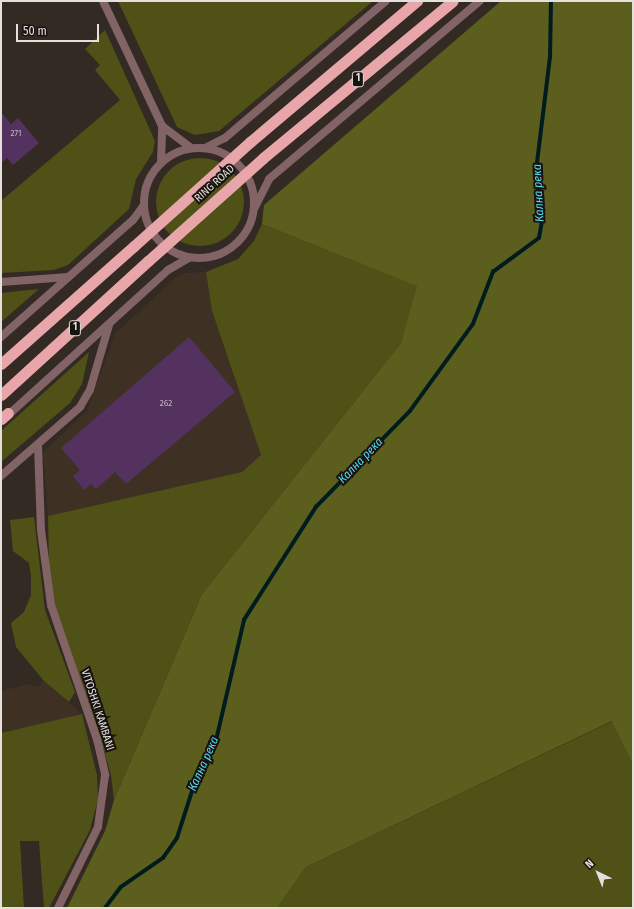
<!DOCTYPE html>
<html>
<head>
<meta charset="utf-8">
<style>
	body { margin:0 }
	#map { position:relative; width:634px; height:909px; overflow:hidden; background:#332a24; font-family:"Fira Sans Condensed",sans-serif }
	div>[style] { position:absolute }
	.commercial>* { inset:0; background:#3e3123 }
	.green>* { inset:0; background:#4f5117 }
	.round { border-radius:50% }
	.forest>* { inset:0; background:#5b5e1d }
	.stream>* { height:3.5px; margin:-1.75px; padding:0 1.75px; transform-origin:1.75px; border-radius:1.75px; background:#011c1f }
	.building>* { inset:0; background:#543260 }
	.minor>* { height:8px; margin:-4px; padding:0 4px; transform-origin:4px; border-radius:4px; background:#826466 }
	.tertiary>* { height:8px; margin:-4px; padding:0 4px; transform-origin:4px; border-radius:4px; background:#826466 }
	.tertiary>.ring { margin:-4px; padding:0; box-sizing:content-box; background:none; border:8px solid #826466; border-radius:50% }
	.trunk>* { height:11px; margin:-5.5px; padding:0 5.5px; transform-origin:5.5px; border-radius:5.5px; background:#e9a6aa }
	.trunk-bridge>* { height:11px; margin:-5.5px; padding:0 5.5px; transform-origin:5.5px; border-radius:5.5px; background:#e9a6aa }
	span { translate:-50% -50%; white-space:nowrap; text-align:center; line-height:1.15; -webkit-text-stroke:4px #181311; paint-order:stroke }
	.number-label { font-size:9px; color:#c2b4bd }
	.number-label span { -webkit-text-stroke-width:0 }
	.shield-label span { padding:1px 3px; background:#181311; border:1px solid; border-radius:3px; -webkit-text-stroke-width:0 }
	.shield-label { font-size:10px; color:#e6e0dc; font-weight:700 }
	.street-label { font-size:11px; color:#e6e0dc }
	.water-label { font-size:12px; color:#55d9ea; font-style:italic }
	.frame { position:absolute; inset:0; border:2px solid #e6e0dc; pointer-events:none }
	.north { position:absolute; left:578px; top:853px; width:40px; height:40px; -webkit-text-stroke:3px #181311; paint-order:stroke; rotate:317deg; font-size:11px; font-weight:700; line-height:16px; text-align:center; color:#e6e0dc }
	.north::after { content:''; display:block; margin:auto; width:14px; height:18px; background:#e6e0dc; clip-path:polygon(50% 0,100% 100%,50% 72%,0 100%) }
	.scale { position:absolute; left:16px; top:24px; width:83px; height:18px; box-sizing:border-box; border:2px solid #e6e0dc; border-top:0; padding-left:5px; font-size:12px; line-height:14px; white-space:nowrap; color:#e6e0dc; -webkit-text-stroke:3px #181311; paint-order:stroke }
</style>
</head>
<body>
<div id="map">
	<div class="commercial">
		<i style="clip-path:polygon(206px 272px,212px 311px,261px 455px,242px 472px,48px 516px,43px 452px,87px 411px,115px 334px,174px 279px,184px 273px)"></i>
		<i style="clip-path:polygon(44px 681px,82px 714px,1px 733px,1px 691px,28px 684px,38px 687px)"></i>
	</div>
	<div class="green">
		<i style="clip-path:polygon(118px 1px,373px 1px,219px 131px,195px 135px,177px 127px)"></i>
		<i style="clip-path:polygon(105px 30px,155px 141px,153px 152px,136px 179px,129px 209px,68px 265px,54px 270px,1px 273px,1px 201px,120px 100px,95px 70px,100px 65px,85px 49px)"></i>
		<i class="round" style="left:156px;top:158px;width:88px;height:88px"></i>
		<i style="clip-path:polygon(262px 224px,418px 286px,401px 343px,202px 594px,114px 800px,111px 775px,101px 740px,55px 606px,49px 568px,48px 516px,242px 472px,261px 455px,212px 311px,206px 272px,238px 259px,254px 241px)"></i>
		<i style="clip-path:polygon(39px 289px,1px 322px,1px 293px)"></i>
		<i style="clip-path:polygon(89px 352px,82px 384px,70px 403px,1px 462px,1px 431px)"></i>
		<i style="clip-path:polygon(34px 517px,45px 610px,75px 692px,69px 702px,44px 681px,16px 647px,11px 623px,24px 612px,31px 595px,31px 576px,29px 563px,13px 551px,10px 520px)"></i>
		<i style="clip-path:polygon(82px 714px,97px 775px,98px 799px,90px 830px,49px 908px,44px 908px,39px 841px,20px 841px,24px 908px,1px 908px,1px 733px)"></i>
		<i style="clip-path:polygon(613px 721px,633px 765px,633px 908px,277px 908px,306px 867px)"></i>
	</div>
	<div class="forest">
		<i style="clip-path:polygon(501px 1px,633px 1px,633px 765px,612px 721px,306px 867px,277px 908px,67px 908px,105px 831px,114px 800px,202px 594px,401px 343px,417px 286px,262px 224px,264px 205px)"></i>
	</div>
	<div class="stream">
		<i style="left:105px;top:908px;width:26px;rotate:-53deg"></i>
		<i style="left:121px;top:887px;width:51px;rotate:-34.6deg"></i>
		<i style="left:163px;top:858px;width:24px;rotate:-55deg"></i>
		<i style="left:177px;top:838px;width:56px;rotate:-72.2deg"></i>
		<i style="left:194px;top:785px;width:45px;rotate:-62.3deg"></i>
		<i style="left:215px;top:745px;width:128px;rotate:-76.9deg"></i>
		<i style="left:244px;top:620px;width:134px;rotate:-57.5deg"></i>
		<i style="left:316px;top:507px;width:134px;rotate:-45.6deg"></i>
		<i style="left:410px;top:411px;width:107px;rotate:-54.1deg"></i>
		<i style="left:473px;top:324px;width:56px;rotate:-69deg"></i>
		<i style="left:493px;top:272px;width:57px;rotate:-36.5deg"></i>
		<i style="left:539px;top:238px;width:17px;rotate:-80deg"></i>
		<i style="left:542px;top:221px;width:50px;rotate:-96.8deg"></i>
		<i style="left:536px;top:171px;width:115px;rotate:-83deg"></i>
		<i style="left:550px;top:57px;width:56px;rotate:-89deg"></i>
	</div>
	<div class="building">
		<i style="clip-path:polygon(1px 112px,11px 124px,18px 118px,39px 143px,13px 165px,7px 158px,1px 163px)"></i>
		<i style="clip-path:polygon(189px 337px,235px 392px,126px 484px,115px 472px,96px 489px,91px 484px,84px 490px,73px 476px,80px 470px,61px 448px)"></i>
	</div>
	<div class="minor">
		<i style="left:205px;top:148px;width:22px;rotate:-27deg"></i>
		<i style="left:225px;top:138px;width:211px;rotate:-40.4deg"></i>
		<i style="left:254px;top:209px;width:34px;rotate:-63deg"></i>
		<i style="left:269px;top:179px;width:276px;rotate:-40.2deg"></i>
		<i style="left:1px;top:282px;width:67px;rotate:-4.3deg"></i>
		<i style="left:1px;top:337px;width:176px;rotate:-41.6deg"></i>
		<i style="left:133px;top:220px;width:17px;rotate:-54deg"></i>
		<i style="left:6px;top:417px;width:219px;rotate:-42.2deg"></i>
		<i style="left:168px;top:270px;width:24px;rotate:-30deg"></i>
		<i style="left:38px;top:445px;width:85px;rotate:88deg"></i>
		<i style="left:41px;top:530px;width:76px;rotate:82.4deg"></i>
		<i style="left:51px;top:605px;width:142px;rotate:71.1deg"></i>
		<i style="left:97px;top:739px;width:37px;rotate:77deg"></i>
		<i style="left:105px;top:775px;width:52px;rotate:97.7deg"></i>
		<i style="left:98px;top:827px;width:90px;rotate:116.3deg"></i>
		<i style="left:1px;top:476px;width:105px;rotate:-41.1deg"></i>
		<i style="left:80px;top:407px;width:20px;rotate:-60deg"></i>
		<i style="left:90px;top:390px;width:68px;rotate:-73.7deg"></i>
	</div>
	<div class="tertiary">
		<i style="left:103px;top:1px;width:138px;rotate:64.7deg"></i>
		<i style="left:162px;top:126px;width:36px;rotate:37deg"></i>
		<i class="ring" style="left:144px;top:148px;width:102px;height:102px"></i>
		<i style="left:161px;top:162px;width:36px;rotate:-88deg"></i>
	</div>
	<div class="trunk">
		<i style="left:250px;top:142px;width:219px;rotate:-40.2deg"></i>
		<i style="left:263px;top:158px;width:246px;rotate:-39.6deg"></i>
		<i style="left:1px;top:364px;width:178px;rotate:-41.6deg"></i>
		<i style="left:1px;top:395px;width:199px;rotate:-42.4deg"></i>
		<i style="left:1px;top:419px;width:9px;rotate:-41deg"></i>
	</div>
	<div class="trunk-bridge">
		<i style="left:134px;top:246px;width:156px;rotate:-41.9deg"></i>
		<i style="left:148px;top:261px;width:154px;rotate:-41.8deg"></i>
	</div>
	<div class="number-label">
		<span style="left:16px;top:133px">271</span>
		<span style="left:166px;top:403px">262</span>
	</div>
	<div class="shield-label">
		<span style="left:358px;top:79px">1</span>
		<span style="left:75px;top:328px">1</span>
	</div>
	<div class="street-label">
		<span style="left:215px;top:184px;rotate:-42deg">RING ROAD</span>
		<span style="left:97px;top:710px;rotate:72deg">VITOSHKI KAMBANI</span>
	</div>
	<div class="water-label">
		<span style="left:539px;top:193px;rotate:-93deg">Кална река</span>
		<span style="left:361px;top:461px;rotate:-46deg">Кална река</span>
		<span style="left:204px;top:764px;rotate:-66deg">Кална река</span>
	</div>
	<div class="frame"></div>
	<div class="north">N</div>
	<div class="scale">50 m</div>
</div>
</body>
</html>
